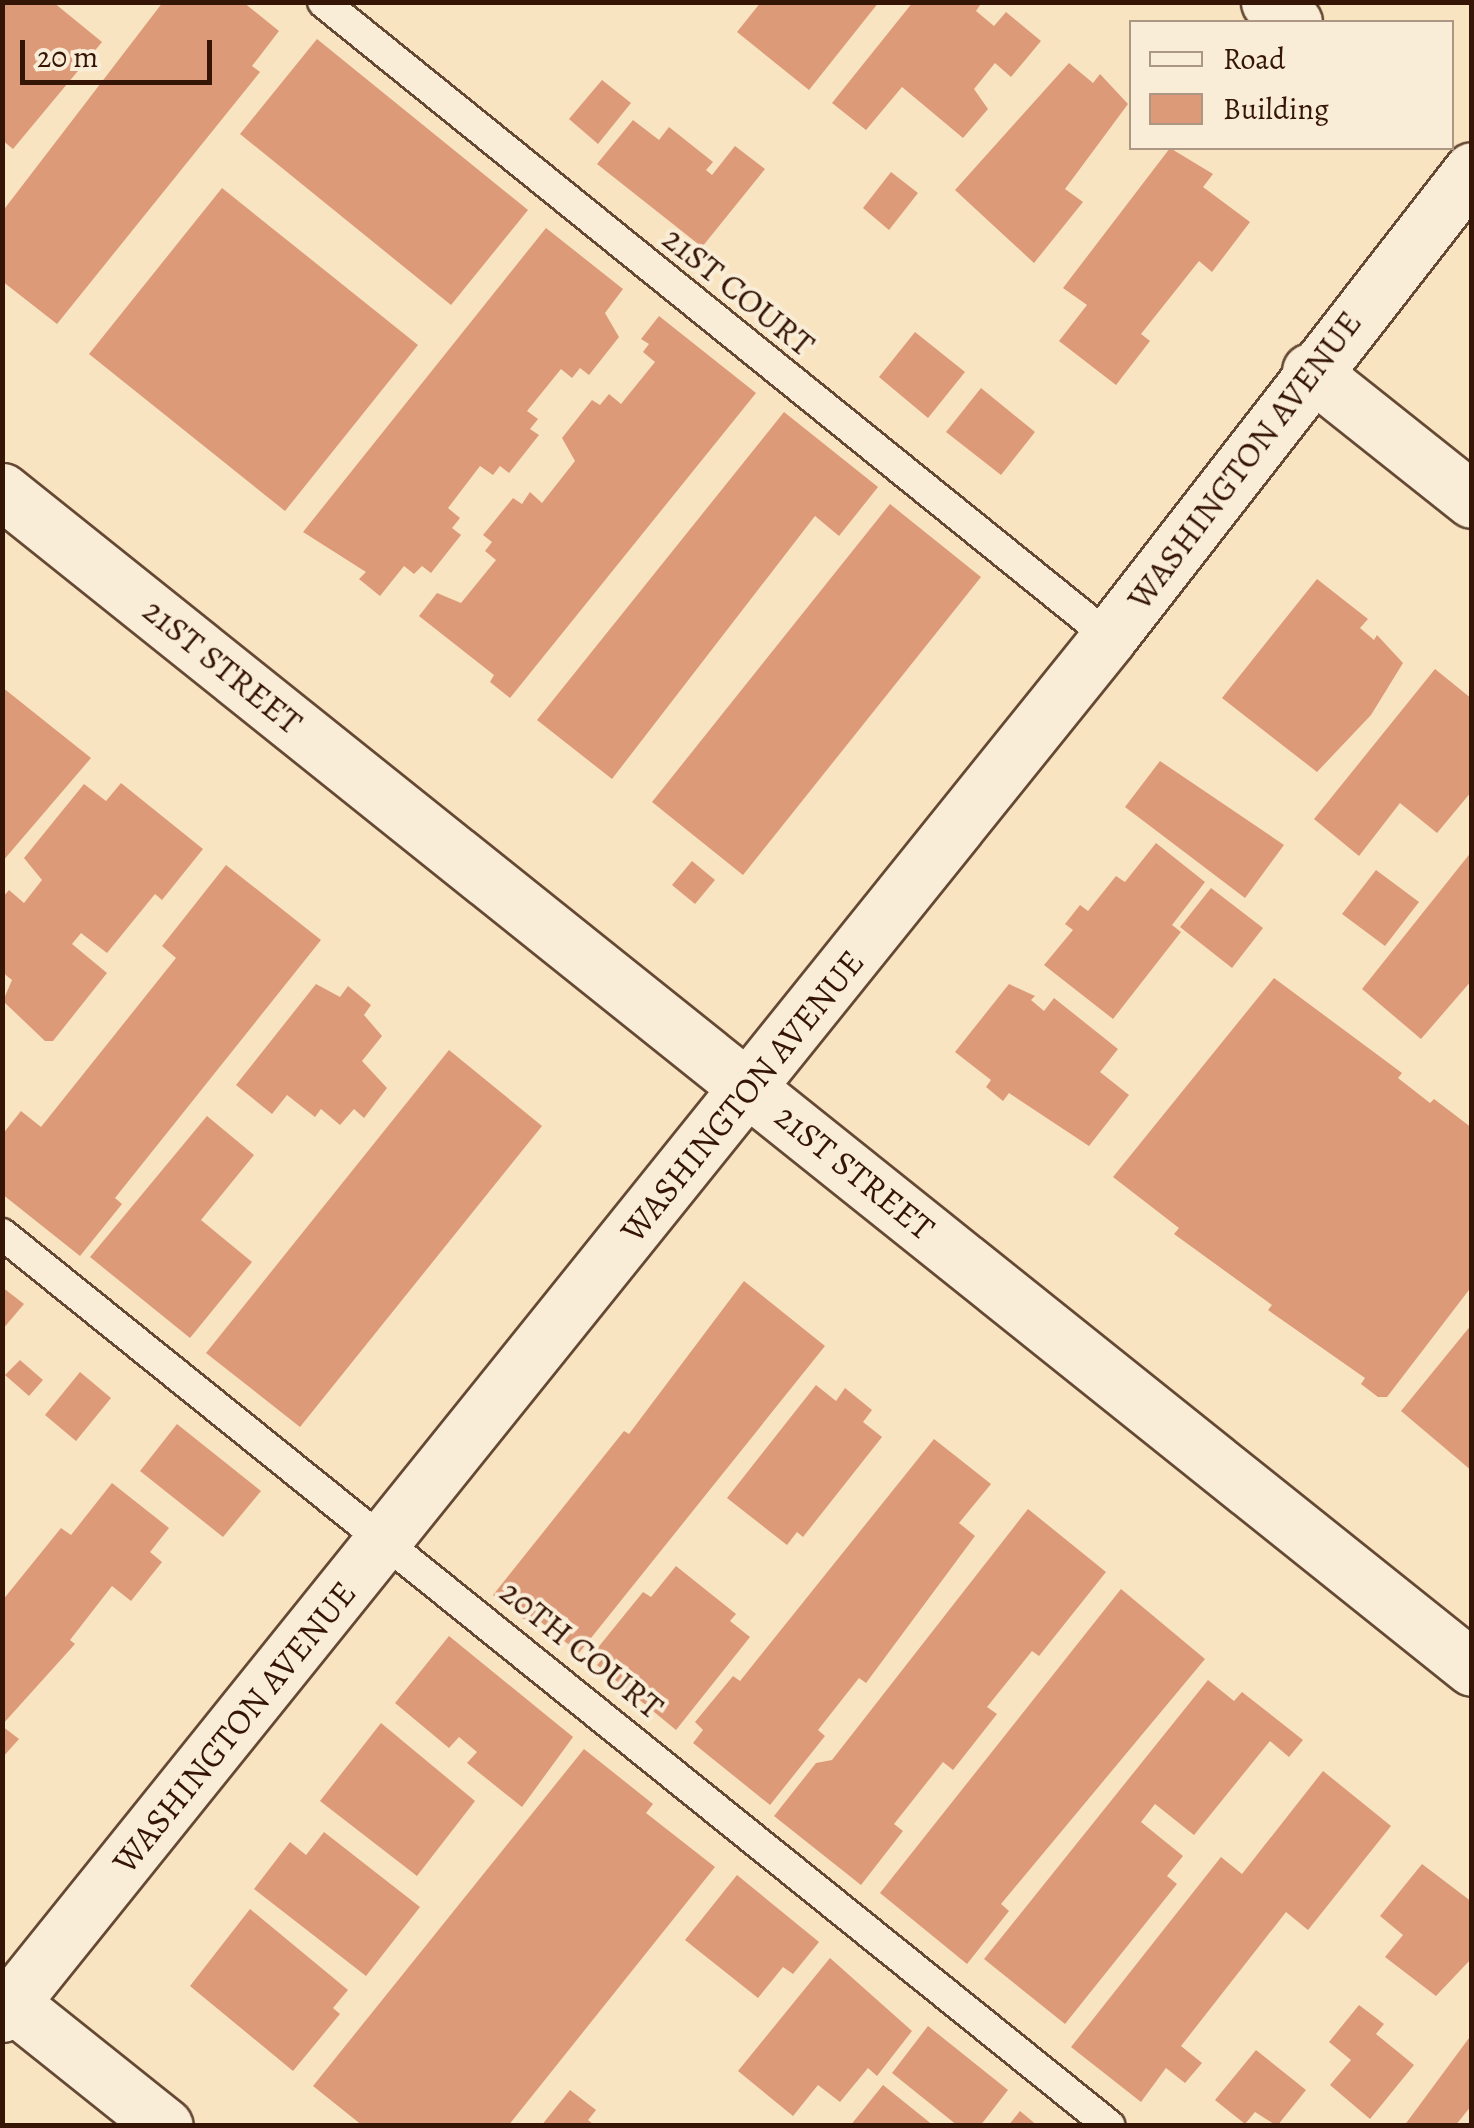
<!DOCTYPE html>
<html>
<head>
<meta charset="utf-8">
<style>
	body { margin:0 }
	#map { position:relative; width:1474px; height:2128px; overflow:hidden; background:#f8e4c1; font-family:Alegreya,serif }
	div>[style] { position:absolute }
	.building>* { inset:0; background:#dd9a79 }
	.roads { filter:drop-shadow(2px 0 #664934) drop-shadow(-2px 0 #664934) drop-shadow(0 2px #664934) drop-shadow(0 -2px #664934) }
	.lane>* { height:30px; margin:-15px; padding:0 15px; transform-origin:15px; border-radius:15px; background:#faedd7 }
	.street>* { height:55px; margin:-27.5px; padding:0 27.5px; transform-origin:27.5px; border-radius:27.5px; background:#faedd7 }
	.secondary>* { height:55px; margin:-27.5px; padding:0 27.5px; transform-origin:27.5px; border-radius:27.5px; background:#faedd7 }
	span { translate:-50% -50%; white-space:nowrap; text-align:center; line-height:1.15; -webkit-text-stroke:8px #faedd7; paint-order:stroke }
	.street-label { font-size:35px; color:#351505 }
	.frame { position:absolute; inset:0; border:5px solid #351505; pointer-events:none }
	.legend { position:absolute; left:1129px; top:20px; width:325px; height:130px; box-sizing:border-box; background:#faedd7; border:2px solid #ab9783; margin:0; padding:12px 18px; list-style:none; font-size:30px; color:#351505 }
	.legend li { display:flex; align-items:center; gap:20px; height:50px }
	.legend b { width:50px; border:2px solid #ab9783 }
	.scale { position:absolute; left:20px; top:40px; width:192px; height:45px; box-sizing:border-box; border:5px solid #351505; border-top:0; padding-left:12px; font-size:30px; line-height:35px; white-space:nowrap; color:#351505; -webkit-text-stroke:8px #faedd7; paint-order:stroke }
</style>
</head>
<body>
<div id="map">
	<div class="building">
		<i style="clip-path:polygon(2px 2px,53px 2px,102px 42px,13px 149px,2px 140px)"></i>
		<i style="clip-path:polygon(163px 2px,243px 2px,279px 31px,252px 66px,260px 72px,57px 324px,2px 281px,2px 212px)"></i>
		<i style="clip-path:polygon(761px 2px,879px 2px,809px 90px,737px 32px)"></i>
		<i style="clip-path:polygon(913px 2px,982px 2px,976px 11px,994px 26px,1006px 12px,1041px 41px,1011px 77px,995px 63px,974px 89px,988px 109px,963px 138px,902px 87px,866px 130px,832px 103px)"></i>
		<i style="clip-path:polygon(317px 39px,528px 210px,451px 305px,240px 134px)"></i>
		<i style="clip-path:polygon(1069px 63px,1093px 83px,1100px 74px,1128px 104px,1065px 189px,1083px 202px,1034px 263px,955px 190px)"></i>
		<i style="clip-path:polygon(602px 80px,631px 103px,598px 144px,569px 119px)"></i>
		<i style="clip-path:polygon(633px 120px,659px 140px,669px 127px,713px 162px,706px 170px,712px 175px,735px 146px,765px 169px,702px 247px,597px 164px)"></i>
		<i style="clip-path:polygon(1170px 148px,1213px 174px,1203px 187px,1250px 222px,1212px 272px,1199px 261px,1141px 334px,1150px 341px,1116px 385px,1059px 341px,1087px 305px,1063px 288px)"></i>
		<i style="clip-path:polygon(891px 172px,918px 193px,889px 230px,863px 208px)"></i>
		<i style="clip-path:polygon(222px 188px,418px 345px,285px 511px,89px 354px)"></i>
		<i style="clip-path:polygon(546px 228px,623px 289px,605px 313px,619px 337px,589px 375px,580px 368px,572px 378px,561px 369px,527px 411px,538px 419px,530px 429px,539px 435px,509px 473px,500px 466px,493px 475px,480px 466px,448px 508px,460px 518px,452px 528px,461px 535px,431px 573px,422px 566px,414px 574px,404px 566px,380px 596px,359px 579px,366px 572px,303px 532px)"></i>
		<i style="clip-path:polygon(659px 316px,756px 393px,510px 698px,490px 682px,494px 675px,419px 616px,437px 593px,461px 603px,496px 560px,485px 551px,492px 542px,483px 535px,513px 498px,522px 504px,530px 492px,542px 503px,575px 461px,562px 438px,592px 400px,600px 405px,609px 394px,621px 404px,655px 362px,643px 352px,649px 344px,641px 339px)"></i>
		<i style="clip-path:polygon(915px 332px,965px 372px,928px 418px,879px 377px)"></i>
		<i style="clip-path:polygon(981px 388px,1035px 432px,1001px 475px,946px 432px)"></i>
		<i style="clip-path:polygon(784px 412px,878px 487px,839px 536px,815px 516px,612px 779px,537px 720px)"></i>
		<i style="clip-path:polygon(890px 504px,981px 577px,743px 875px,652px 802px)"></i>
		<i style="clip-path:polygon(1317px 579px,1368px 619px,1360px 628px,1374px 640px,1377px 635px,1403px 663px,1371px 715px,1317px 772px,1222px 698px)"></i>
		<i style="clip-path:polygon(1435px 669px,1472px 699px,1472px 791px,1437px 833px,1400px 803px,1359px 856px,1314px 819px)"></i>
		<i style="clip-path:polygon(2px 687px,91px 758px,2px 862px)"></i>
		<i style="clip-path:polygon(1160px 761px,1284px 845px,1245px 898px,1125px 807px)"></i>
		<i style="clip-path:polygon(121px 783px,203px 849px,162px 900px,155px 894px,107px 953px,81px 933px,72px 944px,107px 973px,53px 1041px,45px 1041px,3px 1001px,12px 980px,2px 972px,2px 898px,9px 890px,24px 903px,42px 880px,24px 858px,84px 784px,106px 801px)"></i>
		<i style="clip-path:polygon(1156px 843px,1205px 882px,1172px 925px,1181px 932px,1113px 1019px,1044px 965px,1073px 930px,1065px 924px,1080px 905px,1088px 911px,1116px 876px,1125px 882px)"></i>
		<i style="clip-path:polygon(1472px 851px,1472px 980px,1421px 1039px,1362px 989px)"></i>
		<i style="clip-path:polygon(692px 861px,715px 880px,695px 904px,672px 885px)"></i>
		<i style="clip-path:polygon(226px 865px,321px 940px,115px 1198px,122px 1204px,80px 1256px,2px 1194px,2px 1135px,21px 1111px,41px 1127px,176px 958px,162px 946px)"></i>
		<i style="clip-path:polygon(1376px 870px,1419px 902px,1385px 946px,1342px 914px)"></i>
		<i style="clip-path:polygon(1211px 888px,1263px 928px,1232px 968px,1180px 927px)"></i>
		<i style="clip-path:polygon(1274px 978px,1402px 1073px,1398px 1078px,1430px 1103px,1434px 1099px,1472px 1128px,1472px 1286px,1387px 1397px,1378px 1397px,1361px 1384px,1365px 1378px,1268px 1310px,1272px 1305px,1174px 1234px,1179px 1228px,1113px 1177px)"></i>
		<i style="clip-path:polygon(316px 984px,340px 997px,348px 986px,371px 1005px,364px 1015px,382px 1036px,362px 1061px,387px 1088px,364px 1118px,354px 1109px,340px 1125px,321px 1109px,315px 1117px,287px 1095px,272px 1114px,236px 1085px)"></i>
		<i style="clip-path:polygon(1009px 984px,1035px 996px,1031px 1000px,1044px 1011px,1054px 998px,1118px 1049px,1100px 1072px,1129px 1095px,1089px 1146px,1009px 1093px,1003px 1101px,986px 1087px,991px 1080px,955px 1052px)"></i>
		<i style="clip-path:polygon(449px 1050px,542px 1126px,300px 1427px,206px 1353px)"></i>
		<i style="clip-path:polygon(207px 1116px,254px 1155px,201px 1220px,252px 1262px,190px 1338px,90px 1257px)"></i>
		<i style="clip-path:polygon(744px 1281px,825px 1346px,579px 1653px,536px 1618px,531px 1625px,493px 1595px,624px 1431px,629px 1434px)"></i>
		<i style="clip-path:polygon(2px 1287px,24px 1304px,2px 1330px)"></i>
		<i style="clip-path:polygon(1472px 1324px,1472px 1471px,1401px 1411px)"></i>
		<i style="clip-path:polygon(20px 1360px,43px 1380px,29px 1396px,5px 1375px)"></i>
		<i style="clip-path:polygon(80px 1372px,111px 1398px,76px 1441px,45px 1415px)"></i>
		<i style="clip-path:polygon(816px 1385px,836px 1401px,845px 1388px,872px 1410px,863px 1422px,882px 1437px,803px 1537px,797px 1532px,787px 1545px,727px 1498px)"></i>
		<i style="clip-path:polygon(177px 1424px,261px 1491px,223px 1537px,140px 1471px)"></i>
		<i style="clip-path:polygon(934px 1439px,991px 1484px,959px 1523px,975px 1536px,866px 1683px,859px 1678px,818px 1730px,825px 1736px,770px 1805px,693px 1743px,703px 1730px,695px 1722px,733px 1676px,740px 1681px)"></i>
		<i style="clip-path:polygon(112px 1483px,169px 1528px,150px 1552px,162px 1562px,131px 1601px,112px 1586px,70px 1640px,75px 1644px,2px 1725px,2px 1601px,61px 1528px,71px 1535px)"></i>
		<i style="clip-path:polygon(1028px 1509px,1106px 1572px,1039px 1656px,1032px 1651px,987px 1707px,997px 1714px,953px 1770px,943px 1762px,894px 1824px,903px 1831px,861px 1885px,774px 1816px,816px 1763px,832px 1760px)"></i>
		<i style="clip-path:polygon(676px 1566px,736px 1614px,730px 1621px,750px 1637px,676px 1730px,597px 1665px,604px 1657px,596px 1650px,643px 1592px,651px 1597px)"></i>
		<i style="clip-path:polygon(1121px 1589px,1205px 1659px,1001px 1904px,1009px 1911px,967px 1964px,880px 1893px)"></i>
		<i style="clip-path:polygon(449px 1636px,573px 1737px,522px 1807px,467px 1763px,477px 1752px,459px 1737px,449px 1748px,395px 1703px)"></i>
		<i style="clip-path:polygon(1208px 1680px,1234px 1701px,1242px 1692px,1303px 1740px,1289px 1757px,1270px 1741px,1194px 1835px,1155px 1804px,1141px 1822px,1183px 1856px,1167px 1876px,1177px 1884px,1065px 2024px,984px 1959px)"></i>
		<i style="clip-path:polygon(381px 1723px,475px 1801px,417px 1876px,320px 1801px)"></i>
		<i style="clip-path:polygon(2px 1726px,19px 1739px,2px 1758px)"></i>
		<i style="clip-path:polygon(584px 1749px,653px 1804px,646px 1813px,715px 1867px,508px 2126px,363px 2126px,313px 2086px)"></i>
		<i style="clip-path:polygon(1323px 1771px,1391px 1826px,1308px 1930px,1286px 1912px,1181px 2046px,1202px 2063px,1185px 2083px,1166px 2068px,1141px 2102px,1071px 2047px,1221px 1857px,1242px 1874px)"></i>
		<i style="clip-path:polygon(324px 1832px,420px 1907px,366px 1976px,254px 1889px,290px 1842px,306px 1855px)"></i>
		<i style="clip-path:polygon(1422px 1864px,1472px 1902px,1472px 1958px,1436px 1996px,1385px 1957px,1403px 1935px,1380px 1916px)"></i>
		<i style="clip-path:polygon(737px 1875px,819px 1942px,793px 1974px,783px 1967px,758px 1998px,685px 1940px)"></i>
		<i style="clip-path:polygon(250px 1909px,348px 1990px,333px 2008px,340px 2014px,293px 2071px,190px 1986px)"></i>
		<i style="clip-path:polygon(830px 1958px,912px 2031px,877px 2076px,868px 2068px,840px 2102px,818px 2085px,793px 2116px,738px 2071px)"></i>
		<i style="clip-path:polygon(1359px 2005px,1384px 2024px,1376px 2034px,1414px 2065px,1370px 2119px,1330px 2085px,1351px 2060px,1329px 2042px)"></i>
		<i style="clip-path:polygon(928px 2026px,1008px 2090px,980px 2126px,958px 2126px,892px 2073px)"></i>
		<i style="clip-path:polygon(1472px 2034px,1472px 2105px,1455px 2126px,1404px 2126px)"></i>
		<i style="clip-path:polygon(1256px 2050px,1306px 2090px,1277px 2126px,1255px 2112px,1245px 2124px,1215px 2100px)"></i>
		<i style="clip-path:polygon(883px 2085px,934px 2126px,850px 2126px)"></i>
		<i style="clip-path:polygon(570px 2090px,596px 2110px,588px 2120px,595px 2126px,541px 2126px)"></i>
		<i style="clip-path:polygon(1020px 2111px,1038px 2126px,1008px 2126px)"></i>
	</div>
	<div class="roads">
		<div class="lane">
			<i style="left:323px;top:2px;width:1010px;rotate:38.93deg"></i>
			<i style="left:2px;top:1234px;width:1422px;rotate:38.84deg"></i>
		</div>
		<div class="street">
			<i style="left:1269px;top:2px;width:32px;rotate:39deg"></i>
			<i style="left:1310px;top:371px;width:207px;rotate:38.5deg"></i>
			<i style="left:2px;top:491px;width:1883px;rotate:38.68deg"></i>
			<i style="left:2px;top:2014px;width:1767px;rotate:-51.2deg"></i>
			<i style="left:1109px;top:637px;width:591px;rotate:-52.14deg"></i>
		</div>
		<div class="secondary">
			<i style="left:2px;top:1996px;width:208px;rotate:38.6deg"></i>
		</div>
	</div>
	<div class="street-label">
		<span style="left:739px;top:291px;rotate:39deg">21ST COURT</span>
		<span style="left:1244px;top:460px;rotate:-53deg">WASHINGTON AVENUE</span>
		<span style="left:223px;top:666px;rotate:39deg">21ST STREET</span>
		<span style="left:742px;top:1096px;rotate:-51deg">WASHINGTON AVENUE</span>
		<span style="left:855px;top:1172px;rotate:39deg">21ST STREET</span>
		<span style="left:582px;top:1649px;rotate:39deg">20TH COURT</span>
		<span style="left:234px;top:1727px;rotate:-51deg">WASHINGTON AVENUE</span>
	</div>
	<div class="frame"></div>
	<ul class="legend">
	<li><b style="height:12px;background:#faedd7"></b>Road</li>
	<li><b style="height:28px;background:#dd9a79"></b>Building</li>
	</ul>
	<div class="scale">20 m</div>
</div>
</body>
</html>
